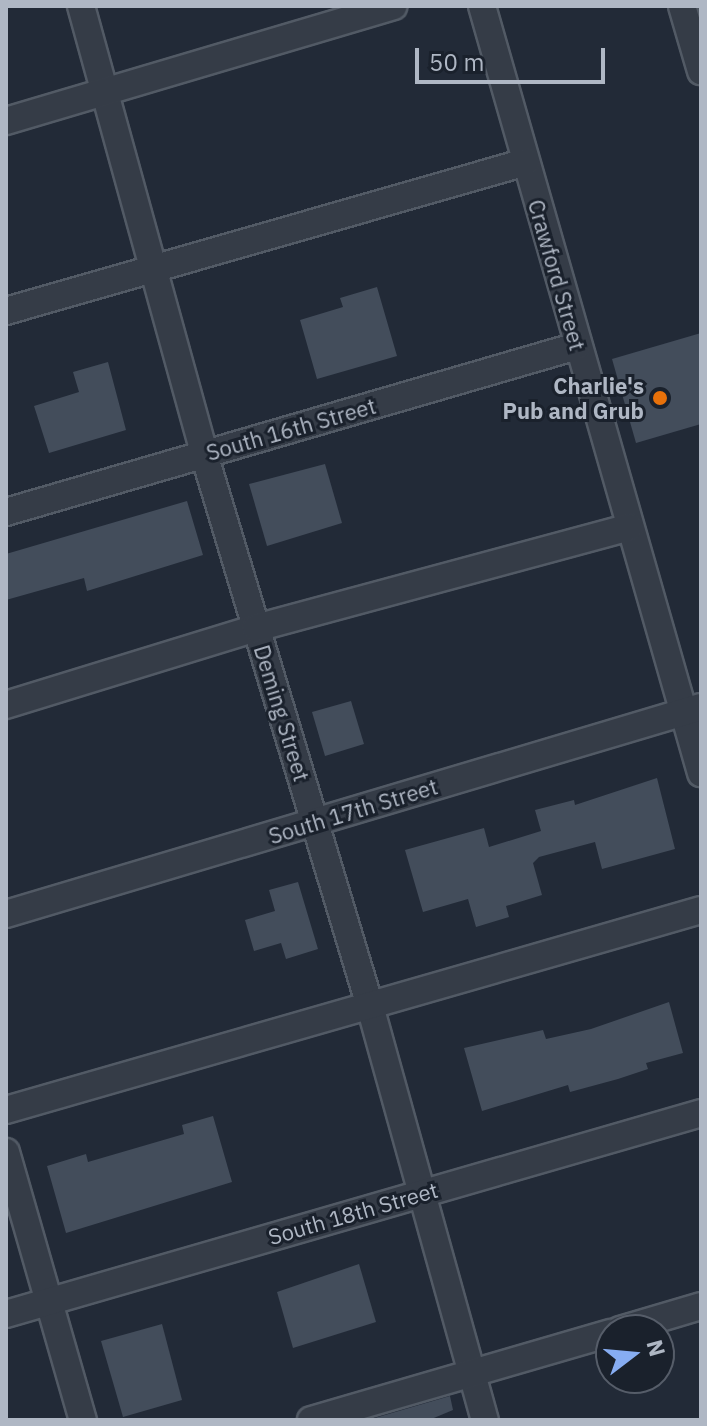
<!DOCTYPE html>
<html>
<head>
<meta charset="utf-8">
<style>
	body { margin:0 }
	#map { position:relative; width:707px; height:1426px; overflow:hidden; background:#222a37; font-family:"IBM Plex Sans",sans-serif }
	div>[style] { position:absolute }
	.building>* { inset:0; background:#434d5b }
	.roads { filter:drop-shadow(2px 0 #525a65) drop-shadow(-2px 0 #525a65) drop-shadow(0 2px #525a65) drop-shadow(0 -2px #525a65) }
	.minor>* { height:26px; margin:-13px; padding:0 13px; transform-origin:13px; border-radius:13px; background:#353c47 }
	.dots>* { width:22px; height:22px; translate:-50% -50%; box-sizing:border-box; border:4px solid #1a212c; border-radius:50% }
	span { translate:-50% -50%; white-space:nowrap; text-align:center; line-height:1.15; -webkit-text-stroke:6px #1a212c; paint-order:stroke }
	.street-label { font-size:22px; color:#afb7c4 }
	.poi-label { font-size:22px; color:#afb7c4; font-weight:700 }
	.right { translate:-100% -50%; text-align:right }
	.frame { position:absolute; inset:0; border:8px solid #afb7c4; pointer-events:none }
	.north { position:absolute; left:595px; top:1314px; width:80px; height:80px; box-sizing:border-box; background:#1a212c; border:2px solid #565d69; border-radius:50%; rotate:74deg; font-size:22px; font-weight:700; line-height:32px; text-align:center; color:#afb7c4 }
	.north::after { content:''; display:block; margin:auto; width:28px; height:36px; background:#87adf2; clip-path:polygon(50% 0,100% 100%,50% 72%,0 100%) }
	.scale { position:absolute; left:415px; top:48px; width:190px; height:36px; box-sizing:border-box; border:4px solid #afb7c4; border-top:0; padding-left:10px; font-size:24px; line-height:28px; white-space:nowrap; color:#afb7c4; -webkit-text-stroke:6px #1a212c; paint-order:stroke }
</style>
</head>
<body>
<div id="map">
	<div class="building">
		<i style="clip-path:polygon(377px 287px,397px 356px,317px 379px,300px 320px,343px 307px,340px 298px)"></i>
		<i style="clip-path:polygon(701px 333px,701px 424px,636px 443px,612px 359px)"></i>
		<i style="clip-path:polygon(108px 362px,126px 430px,49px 453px,34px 406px,79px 392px,73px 372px)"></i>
		<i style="clip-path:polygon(325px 464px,342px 523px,267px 546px,249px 484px)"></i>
		<i style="clip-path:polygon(187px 501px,203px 555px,87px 591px,84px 578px,6px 600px,6px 554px)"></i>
		<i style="clip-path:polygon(351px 701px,364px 744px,325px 756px,312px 712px)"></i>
		<i style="clip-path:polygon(657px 778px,675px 849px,602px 869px,595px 842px,539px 857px,533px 863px,542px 895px,506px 906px,509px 917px,476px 927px,468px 899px,423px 912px,405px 850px,484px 828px,489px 847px,541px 831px,535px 810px,574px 800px,575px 805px)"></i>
		<i style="clip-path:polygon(298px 882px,318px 949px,286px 959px,281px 943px,254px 951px,245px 920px,275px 911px,269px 890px)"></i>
		<i style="clip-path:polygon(669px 1002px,683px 1053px,646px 1063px,648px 1069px,618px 1079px,570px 1092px,568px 1085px,482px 1111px,464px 1048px,543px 1030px,546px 1039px,591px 1029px)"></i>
		<i style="clip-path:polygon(213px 1116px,232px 1182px,66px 1233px,47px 1166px,86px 1154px,88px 1162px,184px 1134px,182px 1125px)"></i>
		<i style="clip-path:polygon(359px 1264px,376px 1322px,293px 1348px,277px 1292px)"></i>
		<i style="clip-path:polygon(162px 1324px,182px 1400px,123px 1417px,101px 1341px)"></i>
		<i style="clip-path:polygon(450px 1396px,453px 1410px,429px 1420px,368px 1420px)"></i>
	</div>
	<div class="roads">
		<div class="minor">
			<i style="left:81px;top:6px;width:465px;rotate:74.6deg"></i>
			<i style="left:204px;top:454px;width:576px;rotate:73.26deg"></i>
			<i style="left:370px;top:1006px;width:430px;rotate:74.5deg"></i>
			<i style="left:482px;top:6px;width:798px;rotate:74.06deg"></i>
			<i style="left:682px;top:6px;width:68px;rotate:73.7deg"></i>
			<i style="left:6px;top:121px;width:404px;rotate:-16.5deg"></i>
			<i style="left:6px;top:311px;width:541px;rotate:-15.99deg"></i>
			<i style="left:6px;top:512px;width:595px;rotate:-16.21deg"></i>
			<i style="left:6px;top:705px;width:262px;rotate:-17.1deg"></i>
			<i style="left:256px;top:628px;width:387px;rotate:-15.1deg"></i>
			<i style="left:6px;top:914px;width:725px;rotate:-16.59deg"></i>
			<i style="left:6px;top:1110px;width:723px;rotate:-16.05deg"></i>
			<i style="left:6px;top:1152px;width:279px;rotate:74deg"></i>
			<i style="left:6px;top:1314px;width:723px;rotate:-16.13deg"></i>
			<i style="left:620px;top:1330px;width:84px;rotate:-16.5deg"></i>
			<i style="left:311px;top:1420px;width:312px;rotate:-16.2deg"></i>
		</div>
	</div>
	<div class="dots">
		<i style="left:660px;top:398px;background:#e8710a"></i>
	</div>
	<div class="street-label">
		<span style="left:557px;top:275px;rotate:74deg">Crawford Street</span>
		<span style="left:291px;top:429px;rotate:-16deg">South 16th Street</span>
		<span style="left:282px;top:713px;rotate:73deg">Deming Street</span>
		<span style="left:353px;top:811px;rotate:-17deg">South 17th Street</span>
		<span style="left:353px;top:1213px;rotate:-16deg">South 18th Street</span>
	</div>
	<div class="poi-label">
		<span class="right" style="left:644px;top:398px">Charlie's<br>Pub and Grub</span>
	</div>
	<div class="frame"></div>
	<div class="north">N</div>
	<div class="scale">50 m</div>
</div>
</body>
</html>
